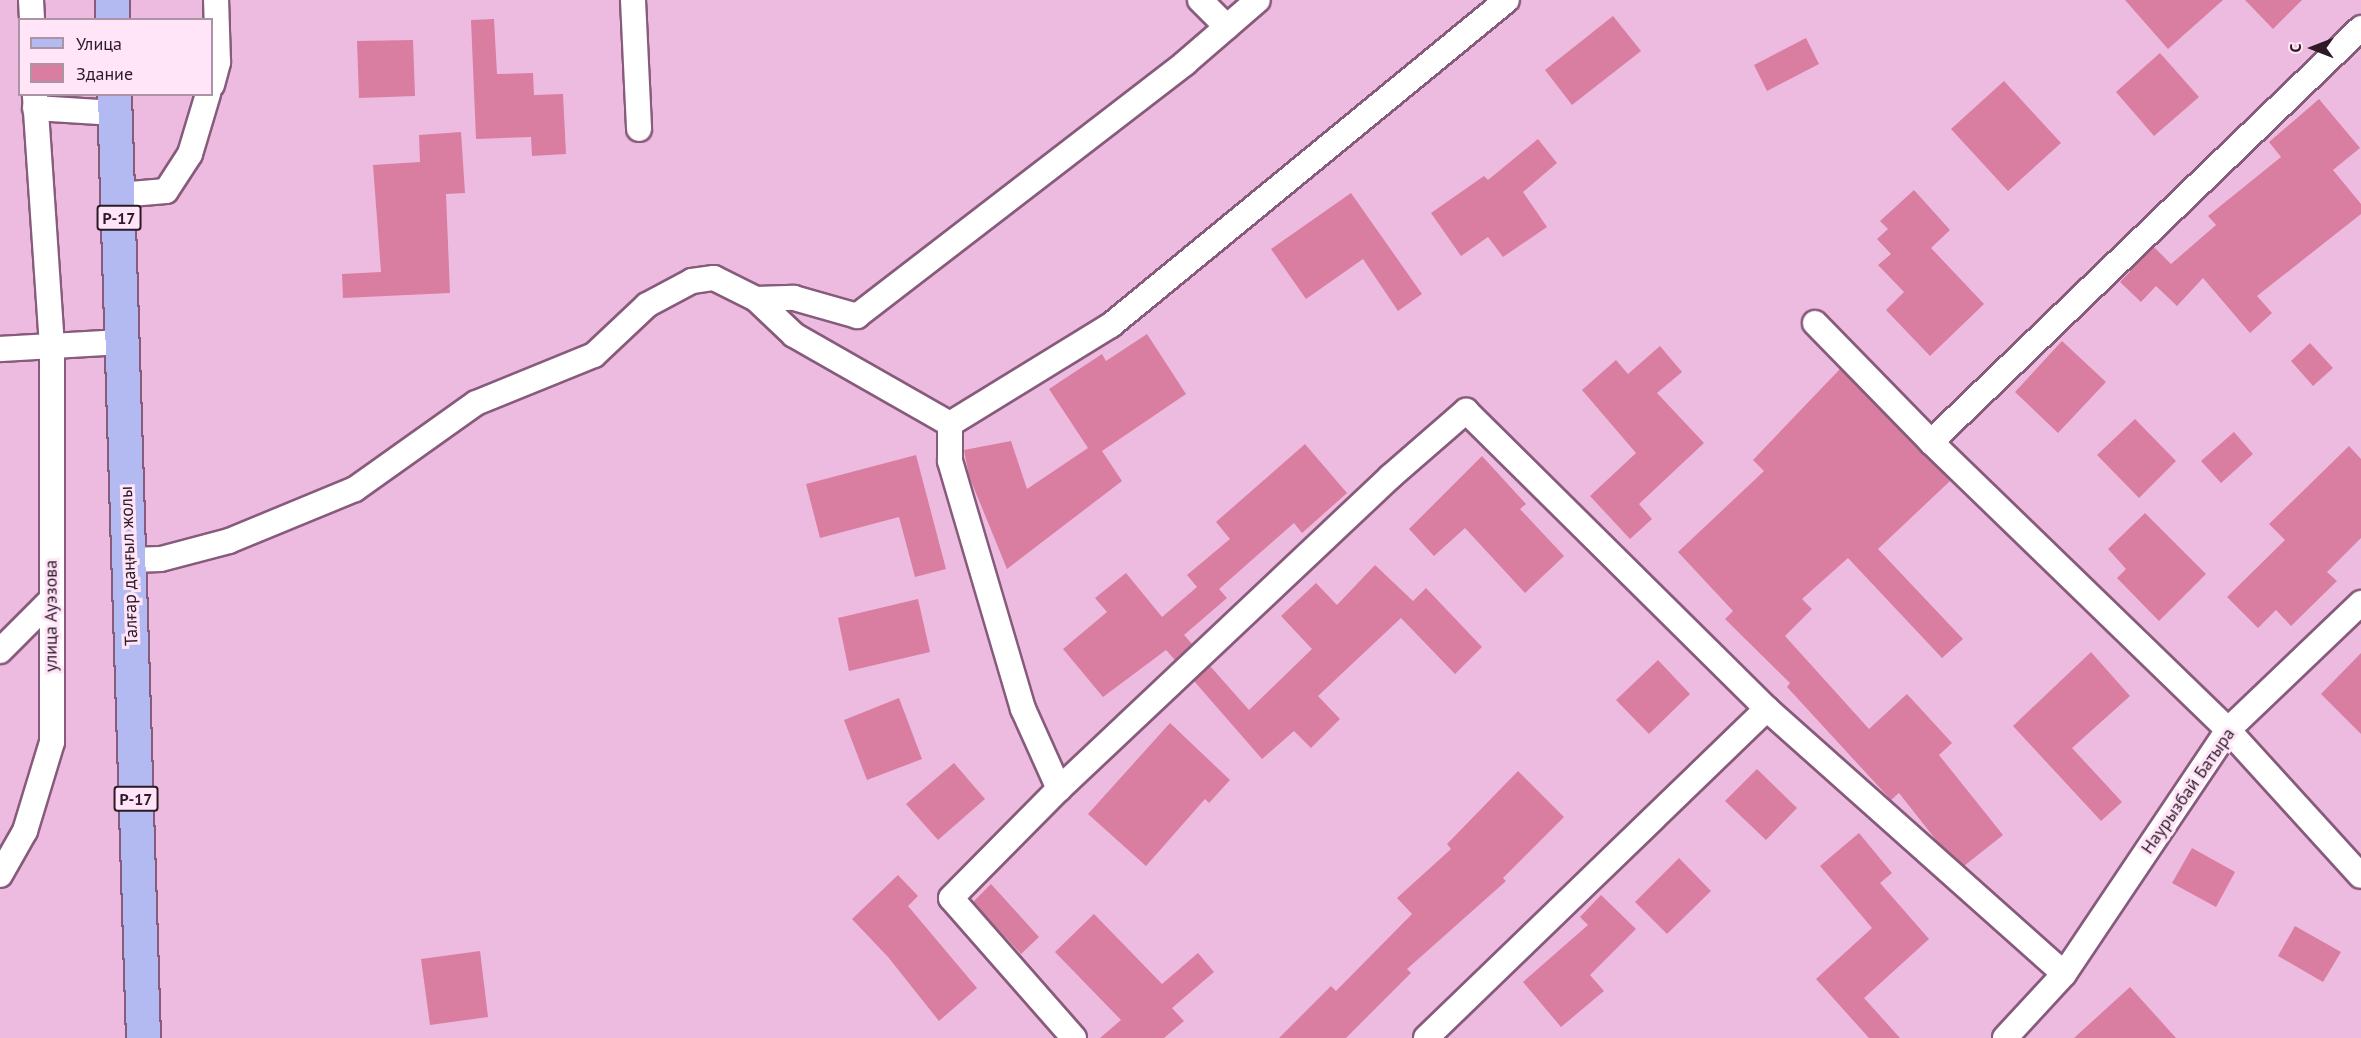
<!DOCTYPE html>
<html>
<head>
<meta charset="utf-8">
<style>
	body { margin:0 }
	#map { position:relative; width:2361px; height:1038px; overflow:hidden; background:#edbbdf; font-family:"PT Sans",sans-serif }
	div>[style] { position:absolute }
	.building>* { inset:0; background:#d97ea0 }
	.roads { filter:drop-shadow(2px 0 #875b7b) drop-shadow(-2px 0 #875b7b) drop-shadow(0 2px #875b7b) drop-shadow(0 -2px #875b7b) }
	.street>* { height:24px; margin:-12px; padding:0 12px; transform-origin:12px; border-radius:12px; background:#fff }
	.primary>* { height:33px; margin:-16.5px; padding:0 16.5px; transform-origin:16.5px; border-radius:16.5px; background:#b3b9f1 }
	span { translate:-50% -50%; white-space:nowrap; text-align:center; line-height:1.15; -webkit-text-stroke:6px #ffe5f7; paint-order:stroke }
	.shield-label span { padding:2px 4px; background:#ffe5f7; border:2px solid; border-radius:4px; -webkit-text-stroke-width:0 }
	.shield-label { font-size:16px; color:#2c1a27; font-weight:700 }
	.street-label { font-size:18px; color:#2c1a27 }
	.legend { position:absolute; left:18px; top:18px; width:195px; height:78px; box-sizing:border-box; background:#ffe5f7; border:2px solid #ab94a4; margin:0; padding:8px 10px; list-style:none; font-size:18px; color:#2c1a27 }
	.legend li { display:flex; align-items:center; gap:12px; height:30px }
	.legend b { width:30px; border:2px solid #ab94a4 }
	.north { position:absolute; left:2283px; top:18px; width:60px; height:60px; -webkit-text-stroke:4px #ffe5f7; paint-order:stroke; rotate:270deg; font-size:16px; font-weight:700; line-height:24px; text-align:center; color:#2c1a27 }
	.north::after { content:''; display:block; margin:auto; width:21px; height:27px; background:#2c1a27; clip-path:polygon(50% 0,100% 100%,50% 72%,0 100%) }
</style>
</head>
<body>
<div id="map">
	<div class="building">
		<i style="clip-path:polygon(2125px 0,2223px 0,2168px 49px)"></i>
		<i style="clip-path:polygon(2245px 0,2302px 0,2273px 29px)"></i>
		<i style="clip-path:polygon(1613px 16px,1641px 51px,1572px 105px,1545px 70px)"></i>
		<i style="clip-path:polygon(494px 19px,497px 74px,533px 73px,534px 95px,563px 94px,566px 154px,532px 156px,531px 137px,476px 139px,471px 20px)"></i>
		<i style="clip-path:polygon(1806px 38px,1819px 64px,1767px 91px,1754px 65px)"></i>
		<i style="clip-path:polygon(413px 40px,415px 96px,359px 98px,357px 41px)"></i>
		<i style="clip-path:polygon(2160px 53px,2199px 97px,2154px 136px,2116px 92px)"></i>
		<i style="clip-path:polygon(2004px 81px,2061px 143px,2008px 191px,1951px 129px)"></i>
		<i style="clip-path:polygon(2319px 99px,2360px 148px,2333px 170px,2361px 204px,2361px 214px,2257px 296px,2272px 313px,2250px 333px,2203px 278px,2177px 306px,2156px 286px,2141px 302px,2120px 282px,2154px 247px,2171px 264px,2216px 225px,2208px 216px,2281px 157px,2269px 142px)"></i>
		<i style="clip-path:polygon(461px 132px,465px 193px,446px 194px,450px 293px,343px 298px,342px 274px,381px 272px,373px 165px,420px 162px,419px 135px)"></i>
		<i style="clip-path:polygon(1538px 139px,1557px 163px,1523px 192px,1547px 227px,1503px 257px,1488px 237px,1461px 256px,1431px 213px,1484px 176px,1488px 180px)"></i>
		<i style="clip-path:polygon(1914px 190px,1950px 230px,1931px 248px,1984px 304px,1930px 356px,1886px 310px,1904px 292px,1878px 265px,1891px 254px,1877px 239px,1888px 229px,1880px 221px)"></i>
		<i style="clip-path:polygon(1351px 193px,1422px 294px,1398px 311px,1363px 259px,1306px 299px,1271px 249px)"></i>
		<i style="clip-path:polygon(1147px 334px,1186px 394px,1102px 451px,1122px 481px,1007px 569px,969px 476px,964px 450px,1011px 441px,1027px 489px,1088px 448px,1049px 389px,1102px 354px,1106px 361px)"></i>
		<i style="clip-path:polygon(2062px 341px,2106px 382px,2058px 433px,2015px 392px)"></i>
		<i style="clip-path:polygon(2310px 343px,2333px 368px,2313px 386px,2291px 361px)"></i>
		<i style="clip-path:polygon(1660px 346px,1682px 372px,1657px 393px,1704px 443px,1639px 504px,1652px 519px,1630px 539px,1590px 496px,1636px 453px,1582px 390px,1616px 360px,1628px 374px)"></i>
		<i style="clip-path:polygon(1840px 369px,1950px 481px,1878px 549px,1963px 639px,1942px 658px,1848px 558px,1802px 599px,1812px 609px,1785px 636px,1869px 729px,1907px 694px,1952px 743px,1939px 755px,2003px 835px,1964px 866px,1940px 845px,1899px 793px,1891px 800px,1787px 687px,1790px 683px,1725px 619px,1733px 611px,1678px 552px,1764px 471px,1753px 460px)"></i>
		<i style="clip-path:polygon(2135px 419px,2176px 461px,2139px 498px,2097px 455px)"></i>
		<i style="clip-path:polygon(2234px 432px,2253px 454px,2221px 483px,2201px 461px)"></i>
		<i style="clip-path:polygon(1305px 444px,1347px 493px,1302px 533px,1294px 523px,1219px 589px,1227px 598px,1184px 635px,1192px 644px,1175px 660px,1166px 650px,1103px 697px,1063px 649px,1107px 612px,1095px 598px,1126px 573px,1162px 617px,1197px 587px,1187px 575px,1230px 539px,1216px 522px)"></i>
		<i style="clip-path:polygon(2349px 446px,2361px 459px,2361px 538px,2327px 572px,2337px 581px,2291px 626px,2276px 610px,2258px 628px,2227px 597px,2285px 540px,2269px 524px)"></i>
		<i style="clip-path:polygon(916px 455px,946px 569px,915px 577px,899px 517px,820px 538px,806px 484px)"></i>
		<i style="clip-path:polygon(1482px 456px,1526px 504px,1520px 509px,1564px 556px,1525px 593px,1465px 528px,1434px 556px,1409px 529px)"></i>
		<i style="clip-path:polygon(2145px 513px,2206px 574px,2159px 621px,2117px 578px,2126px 569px,2108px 549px)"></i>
		<i style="clip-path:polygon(1375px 565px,1413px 601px,1426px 588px,1482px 647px,1455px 674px,1401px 618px,1318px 696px,1340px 719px,1311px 748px,1294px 731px,1262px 759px,1194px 681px,1210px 666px,1249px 710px,1312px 649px,1281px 616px,1316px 583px,1337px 605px)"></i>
		<i style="clip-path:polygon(918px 599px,930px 652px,849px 671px,838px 618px)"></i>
		<i style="clip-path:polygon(2091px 652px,2130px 696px,2072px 748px,2122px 802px,2101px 821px,2013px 726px)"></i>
		<i style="clip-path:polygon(2361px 653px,2361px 734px,2321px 694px)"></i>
		<i style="clip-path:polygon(1658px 660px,1690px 694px,1649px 734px,1616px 700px)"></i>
		<i style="clip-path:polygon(899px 698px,922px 759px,867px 780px,844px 720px)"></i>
		<i style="clip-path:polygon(1170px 723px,1230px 780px,1209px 803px,1205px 799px,1146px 866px,1088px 814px)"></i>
		<i style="clip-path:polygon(954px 763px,985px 799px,938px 840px,906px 804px)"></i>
		<i style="clip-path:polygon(1757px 769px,1797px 808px,1766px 840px,1725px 801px)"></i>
		<i style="clip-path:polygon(1518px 771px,1564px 817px,1503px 878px,1506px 881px,1407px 969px,1411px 973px,1346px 1038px,1279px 1038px,1331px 986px,1336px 991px,1412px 914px,1397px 898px,1451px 849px,1447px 844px)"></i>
		<i style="clip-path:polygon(1859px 833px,1892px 873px,1880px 883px,1929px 939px,1864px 998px,1900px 1038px,1869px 1038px,1816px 979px,1872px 928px,1820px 866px)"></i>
		<i style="clip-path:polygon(2192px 848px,2235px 872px,2216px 907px,2172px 883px)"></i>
		<i style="clip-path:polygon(1679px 858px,1711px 891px,1667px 934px,1635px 902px)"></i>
		<i style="clip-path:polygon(898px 875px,918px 896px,908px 906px,977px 988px,939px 1021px,888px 957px,852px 919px)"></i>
		<i style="clip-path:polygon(991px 884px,1039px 937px,1021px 954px,973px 902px)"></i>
		<i style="clip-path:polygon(1601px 895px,1636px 929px,1590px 975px,1604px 991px,1561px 1027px,1523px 982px,1588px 925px,1580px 917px)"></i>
		<i style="clip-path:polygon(1094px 914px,1162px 984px,1198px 953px,1214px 972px,1172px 1008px,1184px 1021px,1164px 1038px,1100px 1038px,1121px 1020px,1055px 952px)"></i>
		<i style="clip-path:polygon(2295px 926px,2341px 952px,2323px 982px,2278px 956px)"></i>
		<i style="clip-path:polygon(480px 951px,488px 1017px,430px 1025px,421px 959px)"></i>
		<i style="clip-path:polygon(2130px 987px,2176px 1038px,2074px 1038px)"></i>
	</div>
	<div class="roads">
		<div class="street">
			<i style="left:31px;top:0;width:20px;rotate:87deg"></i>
			<i style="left:633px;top:0;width:129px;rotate:87.3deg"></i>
			<i style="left:1200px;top:0;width:38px;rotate:45deg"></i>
			<i style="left:212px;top:85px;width:24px;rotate:-75deg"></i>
			<i style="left:218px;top:62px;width:62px;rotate:-91.8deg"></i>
			<i style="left:35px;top:108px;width:80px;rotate:3.6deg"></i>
			<i style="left:119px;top:195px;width:47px;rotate:-4.9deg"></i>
			<i style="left:166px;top:191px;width:44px;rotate:-57deg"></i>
			<i style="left:190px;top:154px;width:63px;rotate:-73.3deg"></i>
			<i style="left:756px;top:299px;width:38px;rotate:-2deg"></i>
			<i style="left:794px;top:298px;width:66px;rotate:15.9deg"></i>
			<i style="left:857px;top:316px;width:414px;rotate:-37.6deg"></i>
			<i style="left:1185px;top:63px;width:96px;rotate:-40.8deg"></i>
			<i style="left:1815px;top:323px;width:166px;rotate:45.7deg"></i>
			<i style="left:1931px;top:442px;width:414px;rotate:44.1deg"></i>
			<i style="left:2228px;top:730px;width:197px;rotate:47.7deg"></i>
			<i style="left:0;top:349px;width:123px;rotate:-3.3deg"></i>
			<i style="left:1931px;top:442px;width:597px;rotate:-43.91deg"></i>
			<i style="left:129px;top:560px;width:32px;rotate:-2deg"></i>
			<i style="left:161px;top:559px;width:70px;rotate:-14.8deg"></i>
			<i style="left:229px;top:541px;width:136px;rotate:-22.4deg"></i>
			<i style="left:355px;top:489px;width:148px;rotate:-35.4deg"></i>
			<i style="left:476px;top:403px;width:127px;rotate:-22.1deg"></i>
			<i style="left:594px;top:355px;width:73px;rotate:-43.3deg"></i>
			<i style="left:647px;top:305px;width:51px;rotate:-28.1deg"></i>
			<i style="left:692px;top:281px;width:22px;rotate:-8deg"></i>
			<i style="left:714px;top:278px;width:47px;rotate:26.6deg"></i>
			<i style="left:756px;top:299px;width:52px;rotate:43.5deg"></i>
			<i style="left:794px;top:335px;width:180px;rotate:29.7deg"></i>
			<i style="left:0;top:651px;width:71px;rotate:-45deg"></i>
			<i style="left:1059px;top:789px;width:88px;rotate:-114.2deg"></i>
			<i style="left:1023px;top:709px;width:259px;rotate:-106.4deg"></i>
			<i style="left:950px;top:461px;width:37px;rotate:-90deg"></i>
			<i style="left:950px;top:424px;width:189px;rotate:-31.6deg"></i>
			<i style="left:1111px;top:325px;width:512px;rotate:-39.38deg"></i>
			<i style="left:0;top:875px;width:51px;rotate:-60.4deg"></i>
			<i style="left:25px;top:831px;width:93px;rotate:-73.1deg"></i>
			<i style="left:52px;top:742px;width:396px;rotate:-90deg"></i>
			<i style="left:52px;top:346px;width:253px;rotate:-93.9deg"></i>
			<i style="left:1074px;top:1038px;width:186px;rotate:-131.3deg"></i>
			<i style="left:951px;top:898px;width:153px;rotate:-45.3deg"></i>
			<i style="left:1059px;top:789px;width:455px;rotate:-43.3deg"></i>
			<i style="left:1390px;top:477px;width:101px;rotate:-41deg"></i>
			<i style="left:1466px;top:411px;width:424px;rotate:44.7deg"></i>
			<i style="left:1767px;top:709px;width:398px;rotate:41.7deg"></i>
			<i style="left:1426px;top:1038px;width:474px;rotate:-44deg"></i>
			<i style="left:2005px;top:1038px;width:87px;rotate:-47.3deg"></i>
			<i style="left:2064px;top:974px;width:294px;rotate:-56.1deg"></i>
			<i style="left:2228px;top:730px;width:184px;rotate:-43.7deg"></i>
		</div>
		<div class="primary">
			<i style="left:112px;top:0;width:20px;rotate:90deg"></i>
			<i style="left:114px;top:94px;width:944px;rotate:88.24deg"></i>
		</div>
	</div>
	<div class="shield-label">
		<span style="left:119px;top:218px">P-17</span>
		<span style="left:136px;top:799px">P-17</span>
	</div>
	<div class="street-label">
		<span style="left:129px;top:566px;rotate:-92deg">Талғар даңғыл жолы</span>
		<span style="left:51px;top:616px;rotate:-90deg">улица Ауэзова</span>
		<span style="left:2188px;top:791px;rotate:-55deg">Наурызбай Батыра</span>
	</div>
	<ul class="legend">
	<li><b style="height:8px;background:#b3b9f1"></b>Улица</li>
	<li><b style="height:16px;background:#d97ea0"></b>Здание</li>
	</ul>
	<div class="north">С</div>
</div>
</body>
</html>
